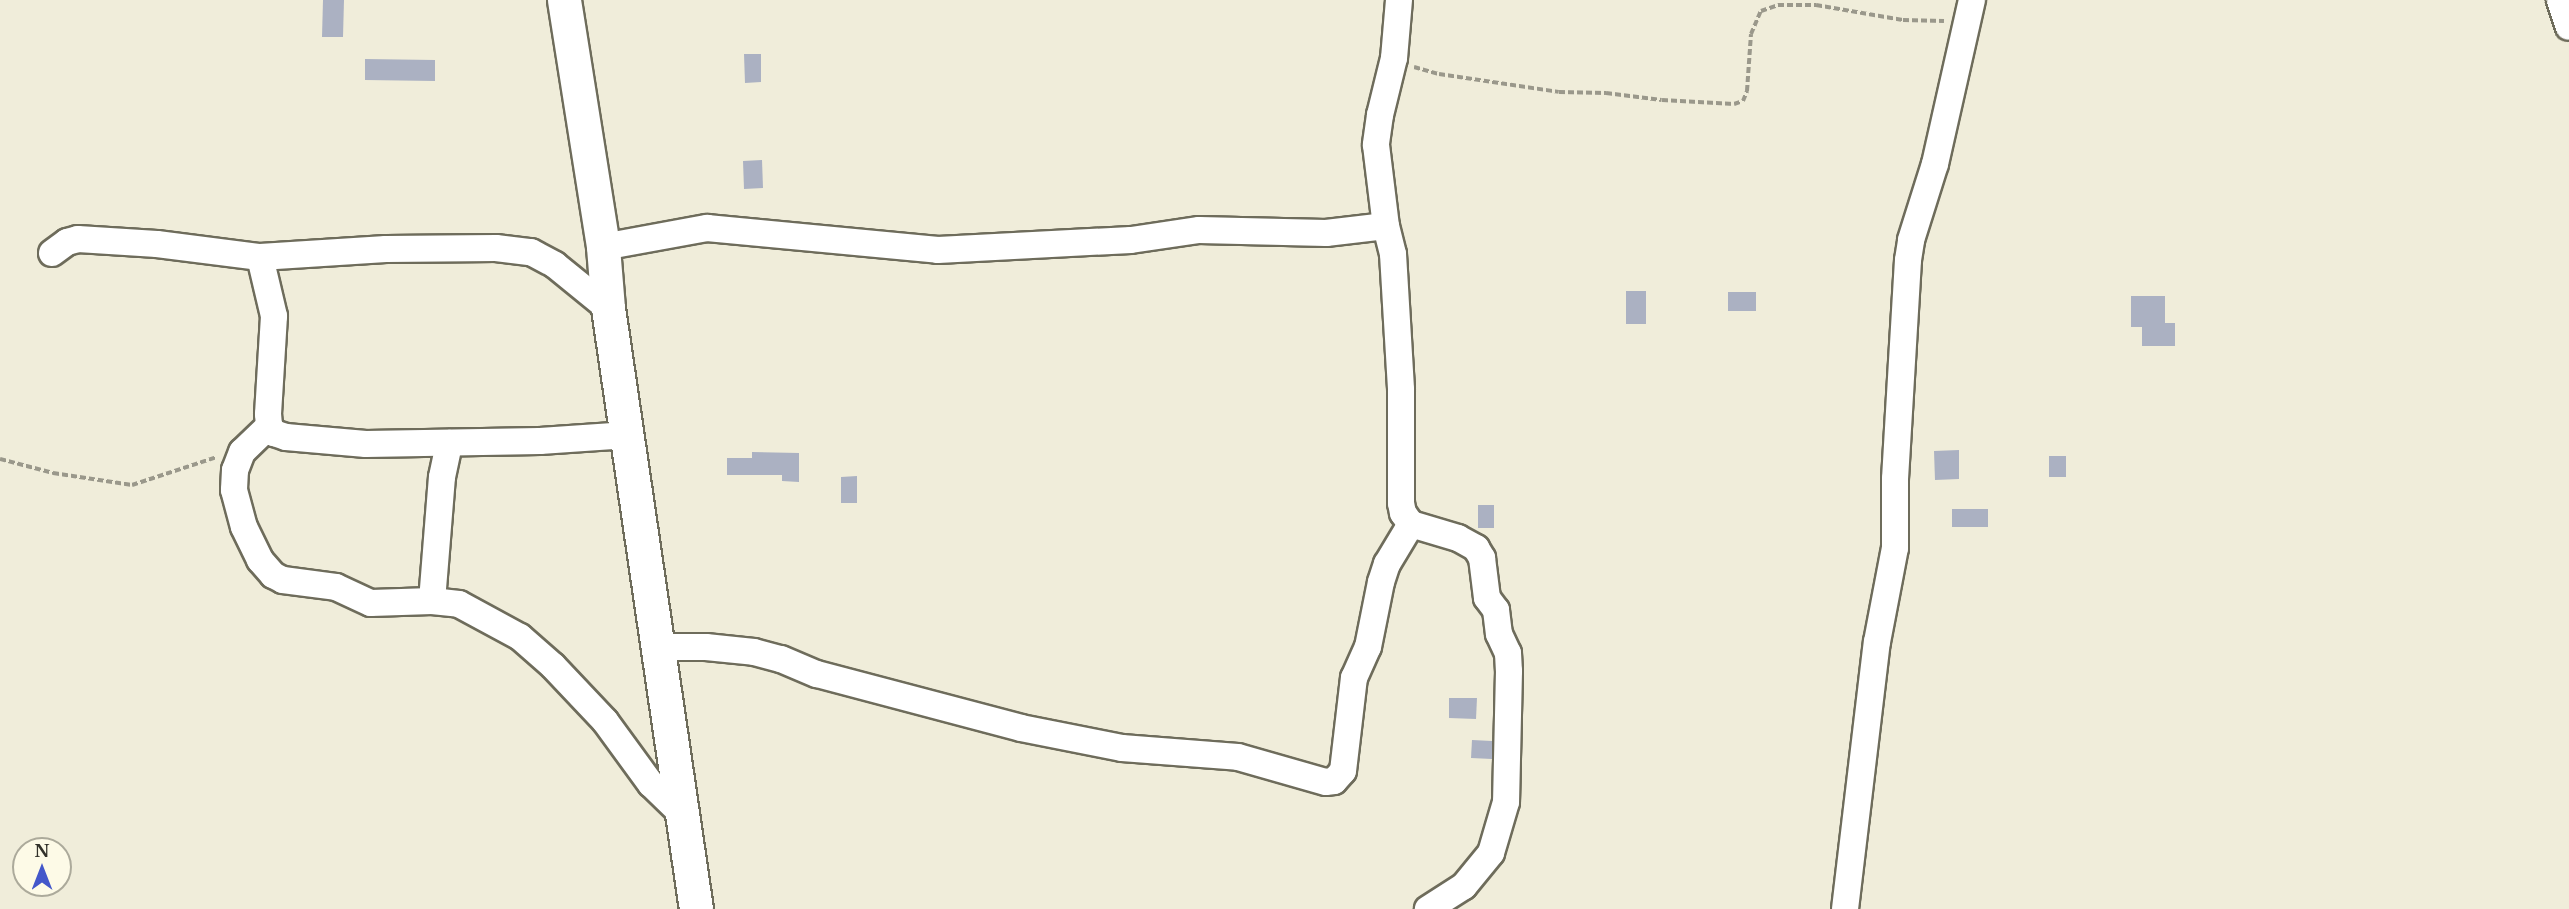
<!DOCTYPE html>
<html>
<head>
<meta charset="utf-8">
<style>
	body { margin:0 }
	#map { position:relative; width:2569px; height:909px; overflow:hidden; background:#f0edda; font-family:"Libre Baskerville",serif }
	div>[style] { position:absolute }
	.building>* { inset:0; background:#abb1c2 }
	.path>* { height:4px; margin-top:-2px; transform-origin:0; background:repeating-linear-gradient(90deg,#9a988b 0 6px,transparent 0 9px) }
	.roads { filter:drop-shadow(2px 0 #6e6c5b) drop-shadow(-2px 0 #6e6c5b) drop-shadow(0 2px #6e6c5b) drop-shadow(0 -2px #6e6c5b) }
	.minor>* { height:26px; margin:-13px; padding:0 13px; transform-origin:13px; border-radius:13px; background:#fff }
	.secondary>* { height:33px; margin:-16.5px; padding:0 16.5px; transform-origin:16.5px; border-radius:16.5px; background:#fff }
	span { translate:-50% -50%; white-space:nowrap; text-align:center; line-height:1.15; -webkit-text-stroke:6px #fdfae7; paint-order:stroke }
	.north { position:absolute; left:12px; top:837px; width:60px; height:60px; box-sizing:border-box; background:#fdfae7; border:2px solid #acaa9b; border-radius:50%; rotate:0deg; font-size:16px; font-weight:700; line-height:24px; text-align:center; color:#32312a }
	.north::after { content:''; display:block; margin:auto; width:21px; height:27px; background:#4357ca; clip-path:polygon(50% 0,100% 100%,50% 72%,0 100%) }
</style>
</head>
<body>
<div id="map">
	<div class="building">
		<i style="clip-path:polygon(323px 0,344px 0,343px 37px,322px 37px)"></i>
		<i style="clip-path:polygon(744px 54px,761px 54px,761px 82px,745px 83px)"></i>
		<i style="clip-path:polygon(365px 59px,435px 60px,435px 81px,365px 80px)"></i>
		<i style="clip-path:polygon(762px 160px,763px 188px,744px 189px,743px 161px)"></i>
		<i style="clip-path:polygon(1626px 291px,1646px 291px,1646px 324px,1626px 324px)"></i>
		<i style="clip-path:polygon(1728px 292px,1756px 292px,1756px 311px,1728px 311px)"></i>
		<i style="clip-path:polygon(2131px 296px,2165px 296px,2165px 323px,2175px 323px,2175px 346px,2142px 346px,2142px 327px,2131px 327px)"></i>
		<i style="clip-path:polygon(1959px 450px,1959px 479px,1935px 480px,1934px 451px)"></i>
		<i style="clip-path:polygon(752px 452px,799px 453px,799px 482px,782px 481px,782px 475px,727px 475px,727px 458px,752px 458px)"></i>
		<i style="clip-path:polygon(2049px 456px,2066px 456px,2066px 477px,2049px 477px)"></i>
		<i style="clip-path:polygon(857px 476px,857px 503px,841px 503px,841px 477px)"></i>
		<i style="clip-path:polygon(1478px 505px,1494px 505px,1494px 528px,1478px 528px)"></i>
		<i style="clip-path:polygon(1952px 509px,1988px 509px,1988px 527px,1952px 527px)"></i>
		<i style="clip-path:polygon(1449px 698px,1477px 698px,1476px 719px,1449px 718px)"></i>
		<i style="clip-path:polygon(1472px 740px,1492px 741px,1492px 759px,1471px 758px)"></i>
	</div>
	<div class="path">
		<i style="left:1414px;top:67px;width:26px;rotate:16deg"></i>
		<i style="left:1439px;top:74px;width:121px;rotate:8.5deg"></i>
		<i style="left:1559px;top:92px;width:47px;rotate:1.2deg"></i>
		<i style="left:1606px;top:93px;width:56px;rotate:7.1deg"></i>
		<i style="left:1662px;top:100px;width:72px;rotate:3.2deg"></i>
		<i style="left:1734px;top:104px;width:9px;rotate:-18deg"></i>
		<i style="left:1743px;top:101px;width:11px;rotate:-68deg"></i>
		<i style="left:1747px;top:91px;width:57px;rotate:-86deg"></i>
		<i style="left:1751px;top:34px;width:25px;rotate:-67deg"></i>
		<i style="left:1761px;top:11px;width:18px;rotate:-19deg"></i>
		<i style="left:1778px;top:5px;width:38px"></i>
		<i style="left:1816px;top:5px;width:88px;rotate:9.8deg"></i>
		<i style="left:1903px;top:20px;width:41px;rotate:1.4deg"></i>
		<i style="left:0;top:459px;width:55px;rotate:14.8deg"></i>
		<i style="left:53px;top:473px;width:80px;rotate:8.6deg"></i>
		<i style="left:132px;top:485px;width:89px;rotate:-18.2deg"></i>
	</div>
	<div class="roads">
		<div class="minor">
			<i style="left:1399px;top:0;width:58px;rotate:94.9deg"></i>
			<i style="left:1394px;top:58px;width:59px;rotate:103.8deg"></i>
			<i style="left:1380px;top:115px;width:30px;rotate:98deg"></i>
			<i style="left:1376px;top:145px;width:82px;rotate:83deg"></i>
			<i style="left:1386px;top:226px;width:29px;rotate:76deg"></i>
			<i style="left:1393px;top:254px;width:136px;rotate:86.6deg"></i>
			<i style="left:1401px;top:390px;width:113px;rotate:90deg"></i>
			<i style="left:1401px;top:503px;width:10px;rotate:79deg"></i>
			<i style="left:1403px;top:513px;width:14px;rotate:54deg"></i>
			<i style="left:1411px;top:524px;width:49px;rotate:16.6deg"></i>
			<i style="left:1458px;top:538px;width:21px;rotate:29deg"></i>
			<i style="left:1476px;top:548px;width:12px;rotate:59deg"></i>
			<i style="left:1482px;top:558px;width:40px;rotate:82.9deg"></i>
			<i style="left:1487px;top:598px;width:15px;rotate:53deg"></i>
			<i style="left:1496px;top:610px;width:24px;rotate:83deg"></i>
			<i style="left:1499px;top:634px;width:21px;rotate:65deg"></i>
			<i style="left:1508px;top:653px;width:18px;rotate:87deg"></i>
			<i style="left:1509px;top:671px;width:131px;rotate:91.3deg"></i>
			<i style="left:1506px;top:802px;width:53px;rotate:106.4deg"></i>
			<i style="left:1491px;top:853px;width:43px;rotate:129.3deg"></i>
			<i style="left:1464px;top:886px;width:43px;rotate:147.4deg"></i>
			<i style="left:2560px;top:0;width:28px;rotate:72deg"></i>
			<i style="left:603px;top:247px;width:106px;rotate:-10.4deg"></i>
			<i style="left:707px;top:228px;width:232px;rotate:5.4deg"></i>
			<i style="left:938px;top:250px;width:193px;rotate:-3deg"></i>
			<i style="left:1131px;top:240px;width:69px;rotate:-8.4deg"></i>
			<i style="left:1199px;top:230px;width:127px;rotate:1.4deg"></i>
			<i style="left:1326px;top:233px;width:60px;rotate:-6.7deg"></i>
			<i style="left:52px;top:253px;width:19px;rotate:-36deg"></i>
			<i style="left:67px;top:242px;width:11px;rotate:-15deg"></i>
			<i style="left:78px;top:239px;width:79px;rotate:3.6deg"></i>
			<i style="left:157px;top:244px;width:104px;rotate:7.2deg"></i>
			<i style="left:260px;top:257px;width:126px;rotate:-3.6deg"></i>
			<i style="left:386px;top:249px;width:110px;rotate:-0.5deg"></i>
			<i style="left:496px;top:248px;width:35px;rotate:7deg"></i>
			<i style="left:531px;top:252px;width:27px;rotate:28deg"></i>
			<i style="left:555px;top:265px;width:68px;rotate:39.1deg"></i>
			<i style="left:260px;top:257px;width:61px;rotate:76.7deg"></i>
			<i style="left:274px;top:316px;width:98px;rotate:93.5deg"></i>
			<i style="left:268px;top:414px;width:12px;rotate:85deg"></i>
			<i style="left:269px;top:426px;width:9px;rotate:54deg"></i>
			<i style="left:274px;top:433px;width:13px;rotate:18deg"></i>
			<i style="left:286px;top:437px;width:80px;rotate:5deg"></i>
			<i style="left:366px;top:444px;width:174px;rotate:-1deg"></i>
			<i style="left:540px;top:441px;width:88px;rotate:-3.9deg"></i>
			<i style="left:269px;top:426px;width:37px;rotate:136deg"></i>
			<i style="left:242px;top:452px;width:19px;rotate:111deg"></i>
			<i style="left:235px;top:470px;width:20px;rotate:93deg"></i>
			<i style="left:234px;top:490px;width:38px;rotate:75deg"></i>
			<i style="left:244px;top:527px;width:37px;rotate:64deg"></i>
			<i style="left:260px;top:560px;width:20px;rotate:49deg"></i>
			<i style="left:273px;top:575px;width:11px;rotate:27deg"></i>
			<i style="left:283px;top:580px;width:53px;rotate:7.5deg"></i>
			<i style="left:336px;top:587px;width:38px;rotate:25deg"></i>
			<i style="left:371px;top:603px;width:61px;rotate:-1.9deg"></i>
			<i style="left:432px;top:601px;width:27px;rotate:6deg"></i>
			<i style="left:459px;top:604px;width:69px;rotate:28.4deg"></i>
			<i style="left:520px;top:637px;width:44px;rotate:41.3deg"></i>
			<i style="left:553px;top:666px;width:76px;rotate:46.6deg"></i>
			<i style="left:605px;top:721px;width:78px;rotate:53.9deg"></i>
			<i style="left:651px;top:784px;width:46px;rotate:44.1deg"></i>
			<i style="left:432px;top:601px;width:124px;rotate:-85.4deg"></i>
			<i style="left:442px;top:477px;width:35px;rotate:-78deg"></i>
			<i style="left:656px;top:647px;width:50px"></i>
			<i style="left:706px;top:647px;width:48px;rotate:5.9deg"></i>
			<i style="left:754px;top:652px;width:28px;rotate:15deg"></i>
			<i style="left:781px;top:659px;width:39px;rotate:23deg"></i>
			<i style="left:817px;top:674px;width:211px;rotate:14.8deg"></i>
			<i style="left:1021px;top:728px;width:103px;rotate:11.2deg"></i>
			<i style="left:1122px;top:748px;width:116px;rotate:4.4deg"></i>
			<i style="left:1238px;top:757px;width:91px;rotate:15.9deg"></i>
			<i style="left:1326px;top:782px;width:8px;rotate:-7deg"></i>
			<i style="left:1334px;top:781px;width:13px;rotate:-48deg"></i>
			<i style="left:1343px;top:771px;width:94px;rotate:-83.3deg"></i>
			<i style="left:1354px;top:678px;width:34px;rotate:-66deg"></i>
			<i style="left:1368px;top:647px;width:66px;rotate:-78.7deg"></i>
			<i style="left:1381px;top:582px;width:19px;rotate:-72deg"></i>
			<i style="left:1387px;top:564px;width:47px;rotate:-59deg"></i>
			<i style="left:1845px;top:909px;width:269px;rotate:-83.2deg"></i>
			<i style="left:1877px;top:642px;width:96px;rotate:-79.2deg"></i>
			<i style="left:1895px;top:548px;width:69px;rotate:-90deg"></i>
			<i style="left:1895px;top:479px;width:219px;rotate:-86.6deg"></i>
			<i style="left:1908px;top:260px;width:20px;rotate:-81deg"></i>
			<i style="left:1911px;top:240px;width:80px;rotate:-72.5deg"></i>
			<i style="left:1935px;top:164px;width:168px;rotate:-77.3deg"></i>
		</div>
		<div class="secondary">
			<i style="left:564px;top:0;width:250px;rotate:81deg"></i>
			<i style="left:603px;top:247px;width:61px;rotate:85.3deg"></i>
			<i style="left:608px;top:308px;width:607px;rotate:81.67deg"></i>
		</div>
	</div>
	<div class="north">N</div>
</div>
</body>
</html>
